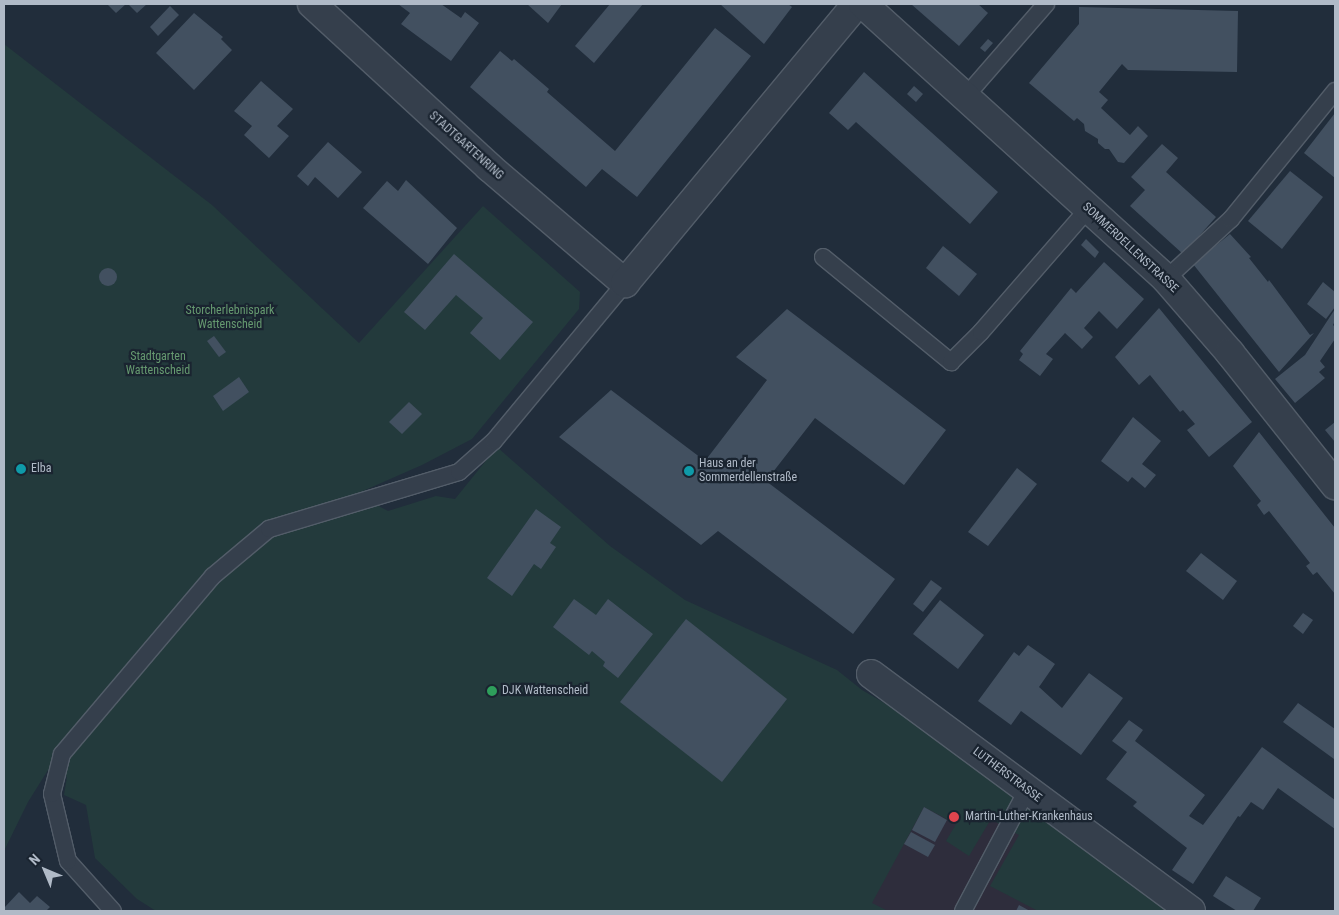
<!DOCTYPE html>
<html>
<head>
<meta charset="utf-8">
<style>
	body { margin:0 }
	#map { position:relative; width:1339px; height:915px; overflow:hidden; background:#212d3b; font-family:"Roboto Condensed",sans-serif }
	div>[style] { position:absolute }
	.medical>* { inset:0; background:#2e2d3c }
	.green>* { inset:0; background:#233a3c }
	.building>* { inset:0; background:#425060 }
	.round { border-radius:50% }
	.roads { filter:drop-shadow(1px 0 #535d69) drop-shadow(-1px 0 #535d69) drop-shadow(0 1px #535d69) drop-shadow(0 -1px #535d69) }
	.lane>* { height:16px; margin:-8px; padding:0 8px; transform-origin:8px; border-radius:8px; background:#353f4c }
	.street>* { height:28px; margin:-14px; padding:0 14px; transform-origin:14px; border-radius:14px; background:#353f4c }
	.dots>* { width:14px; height:14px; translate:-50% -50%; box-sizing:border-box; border:2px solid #1a2430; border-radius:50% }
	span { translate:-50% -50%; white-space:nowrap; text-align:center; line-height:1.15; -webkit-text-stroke:4.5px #1a2430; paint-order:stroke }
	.street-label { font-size:12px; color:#b0bac7 }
	.park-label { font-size:12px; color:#669a70 }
	.poi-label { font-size:12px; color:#b0bac7 }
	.left { translate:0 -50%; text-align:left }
	.frame { position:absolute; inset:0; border:5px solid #b0bac7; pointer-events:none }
	.north { position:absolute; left:20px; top:845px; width:50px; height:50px; -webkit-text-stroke:4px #1a2430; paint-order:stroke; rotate:315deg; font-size:14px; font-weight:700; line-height:20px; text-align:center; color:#b0bac7 }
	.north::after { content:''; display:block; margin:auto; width:18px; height:22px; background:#b0bac7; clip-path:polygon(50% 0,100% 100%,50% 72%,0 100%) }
</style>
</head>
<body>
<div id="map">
	<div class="medical">
		<i style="clip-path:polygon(917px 722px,1174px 911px,810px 911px)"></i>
	</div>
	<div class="green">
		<i style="clip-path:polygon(4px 44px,212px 205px,359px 343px,483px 206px,580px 292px,579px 309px,472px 439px,422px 465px,356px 494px,388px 511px,436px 496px,455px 499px,497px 447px,610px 546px,685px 600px,837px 670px,862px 690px,917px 722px,1174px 911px,1038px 911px,990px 886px,1019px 835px,991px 819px,969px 856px,946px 841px,956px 824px,924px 807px,872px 903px,888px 911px,156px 911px,137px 899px,95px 858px,86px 805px,64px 795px,67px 777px,48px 770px,28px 802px,4px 851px)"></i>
	</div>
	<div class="building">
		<i style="clip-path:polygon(107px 4px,126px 4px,116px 13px)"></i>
		<i style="clip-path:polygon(128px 4px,147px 4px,137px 13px)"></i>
		<i style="clip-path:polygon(398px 4px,441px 4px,461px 18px,465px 12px,479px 23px,451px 61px,401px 24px,410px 13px)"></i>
		<i style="clip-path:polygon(527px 4px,562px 4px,548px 23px)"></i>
		<i style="clip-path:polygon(610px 4px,643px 4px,594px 63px,575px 46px)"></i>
		<i style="clip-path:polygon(720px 4px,788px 4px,792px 7px,764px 44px)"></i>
		<i style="clip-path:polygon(911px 4px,978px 4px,988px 13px,959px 46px)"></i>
		<i style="clip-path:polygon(170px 6px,179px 15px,158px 36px,150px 27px)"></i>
		<i style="clip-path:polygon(1079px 7px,1238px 11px,1237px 72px,1128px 70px,1122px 64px,1099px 92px,1108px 100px,1101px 108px,1130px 135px,1138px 126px,1148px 136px,1124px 163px,1118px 162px,1109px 149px,1105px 149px,1098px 143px,1098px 139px,1085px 131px,1084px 124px,1077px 118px,1074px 121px,1029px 83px,1079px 24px)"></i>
		<i style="clip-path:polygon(194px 13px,223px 37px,221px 39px,232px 50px,194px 90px,156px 53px)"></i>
		<i style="clip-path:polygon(715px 28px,751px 56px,637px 197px,602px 169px,586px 187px,470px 87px,500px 51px,512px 61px,514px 59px,549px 89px,547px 92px,615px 151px)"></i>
		<i style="clip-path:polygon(988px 39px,993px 43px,985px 52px,980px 48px)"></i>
		<i style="clip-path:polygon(864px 72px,998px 192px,970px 224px,856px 122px,848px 130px,829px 113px)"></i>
		<i style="clip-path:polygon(261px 81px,293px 109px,277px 126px,289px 136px,269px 158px,244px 135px,252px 126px,234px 111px)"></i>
		<i style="clip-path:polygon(914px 86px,923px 94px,916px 102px,907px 94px)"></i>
		<i style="clip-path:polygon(1335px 113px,1335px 178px,1304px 153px)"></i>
		<i style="clip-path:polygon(328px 142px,362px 172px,338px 198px,315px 177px,308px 186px,297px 176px)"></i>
		<i style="clip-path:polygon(1162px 144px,1178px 158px,1166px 172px,1216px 217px,1183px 254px,1130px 206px,1145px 190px,1131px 177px)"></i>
		<i style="clip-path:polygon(1290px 171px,1323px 197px,1282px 249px,1248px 221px)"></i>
		<i style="clip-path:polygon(406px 180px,457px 228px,428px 264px,363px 208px,387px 181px,398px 191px)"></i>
		<i style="clip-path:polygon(1230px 234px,1251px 257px,1249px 258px,1268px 282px,1269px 280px,1310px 335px,1314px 333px,1279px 372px,1193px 264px)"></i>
		<i style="clip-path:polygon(1086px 239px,1099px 252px,1095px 258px,1081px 245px)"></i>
		<i style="clip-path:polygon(943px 246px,977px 274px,959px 296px,926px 268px)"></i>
		<i style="clip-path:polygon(454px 254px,533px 322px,500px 360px,470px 333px,483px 318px,456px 295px,425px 330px,404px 312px)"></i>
		<i style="clip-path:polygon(1104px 262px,1144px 299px,1117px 329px,1099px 311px,1084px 328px,1093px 337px,1082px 349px,1065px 333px,1046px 354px,1053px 359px,1040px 376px,1019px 360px,1023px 354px,1020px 351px,1071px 288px,1076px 293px)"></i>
		<i class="round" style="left:99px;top:268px;width:18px;height:18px"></i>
		<i style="clip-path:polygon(1323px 282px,1335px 292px,1335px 307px,1326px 319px,1307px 304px)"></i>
		<i style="clip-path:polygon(1159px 308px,1252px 422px,1209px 457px,1187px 430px,1195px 424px,1183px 410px,1180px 412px,1150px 375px,1139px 385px,1115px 357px)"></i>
		<i style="clip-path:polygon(787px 309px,946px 430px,904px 485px,815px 418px,766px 481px,895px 579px,853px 634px,718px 531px,701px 545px,559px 437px,611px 390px,705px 461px,767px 380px,736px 357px)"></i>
		<i style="clip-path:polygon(1335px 309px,1335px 321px,1333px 325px,1335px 327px,1335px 339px,1320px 361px,1325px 367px,1319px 372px,1325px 378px,1295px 403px,1275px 379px,1305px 355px)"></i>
		<i style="clip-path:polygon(214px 336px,226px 352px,219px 357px,207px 341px)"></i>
		<i style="clip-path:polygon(239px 377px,249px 392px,223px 411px,213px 396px)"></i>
		<i style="clip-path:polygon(409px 402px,422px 414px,402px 434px,389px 422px)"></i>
		<i style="clip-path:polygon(1133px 417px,1161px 441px,1142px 464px,1156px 475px,1145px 488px,1132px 477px,1128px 482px,1101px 461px)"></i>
		<i style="clip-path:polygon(1335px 422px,1335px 442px,1325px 430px)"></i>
		<i style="clip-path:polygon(1259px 432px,1335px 528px,1335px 594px,1317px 572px,1313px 575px,1306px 566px,1310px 563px,1269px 511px,1264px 515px,1257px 505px,1261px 501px,1233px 466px)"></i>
		<i style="clip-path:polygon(1017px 468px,1037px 484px,988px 546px,968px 532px)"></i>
		<i style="clip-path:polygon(536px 509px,561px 527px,550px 543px,556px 547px,541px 569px,534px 564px,512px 596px,487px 578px)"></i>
		<i style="clip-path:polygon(1201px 553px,1237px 581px,1223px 600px,1186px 571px)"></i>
		<i style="clip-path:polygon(931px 580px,942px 588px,923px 612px,913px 604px)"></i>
		<i style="clip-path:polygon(574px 599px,596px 615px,608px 599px,653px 634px,618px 678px,603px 666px,605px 662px,592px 651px,589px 655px,553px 627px)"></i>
		<i style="clip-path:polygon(940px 600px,984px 635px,958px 669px,913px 634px)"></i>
		<i style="clip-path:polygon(1303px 613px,1313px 620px,1303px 634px,1293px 626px)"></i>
		<i style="clip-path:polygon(686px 619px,787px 699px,722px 782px,620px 702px)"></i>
		<i style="clip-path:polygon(1028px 645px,1055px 664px,1039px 687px,1062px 708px,1089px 673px,1123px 698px,1081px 755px,1021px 711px,1011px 725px,978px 701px,1014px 652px,1019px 656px)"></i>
		<i style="clip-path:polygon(1298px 703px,1335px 729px,1334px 759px,1283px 722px)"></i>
		<i style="clip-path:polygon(1129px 720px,1143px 730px,1135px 741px,1205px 795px,1189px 816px,1203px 825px,1247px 767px,1253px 772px,1247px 767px,1262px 747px,1335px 800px,1335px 829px,1278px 788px,1263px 810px,1251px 802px,1240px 817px,1238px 816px,1193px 884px,1172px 870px,1187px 848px,1133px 806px,1137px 802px,1106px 779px,1127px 752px,1112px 741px)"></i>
		<i style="clip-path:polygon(924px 807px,947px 820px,935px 842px,912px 830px)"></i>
		<i style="clip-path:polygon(911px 832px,935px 845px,928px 857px,904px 844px)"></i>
		<i style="clip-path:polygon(1226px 876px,1261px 898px,1253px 911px,1237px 911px,1213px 896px)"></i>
		<i style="clip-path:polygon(19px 892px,30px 903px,37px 896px,50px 907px,46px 911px,4px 911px,4px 908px)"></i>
		<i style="clip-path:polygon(1019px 905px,1030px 911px,1016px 911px)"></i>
	</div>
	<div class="roads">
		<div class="lane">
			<i style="left:966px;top:96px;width:122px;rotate:-49deg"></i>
			<i style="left:823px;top:257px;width:166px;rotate:39.4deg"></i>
			<i style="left:951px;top:362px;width:42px;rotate:-45deg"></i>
			<i style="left:981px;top:332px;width:163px;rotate:-49deg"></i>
			<i style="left:1166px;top:279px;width:88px;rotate:-42.7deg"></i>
			<i style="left:1231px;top:219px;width:165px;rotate:-50.9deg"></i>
			<i style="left:113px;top:911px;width:67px;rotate:-132deg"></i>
			<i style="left:68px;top:861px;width:69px;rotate:-103.4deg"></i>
			<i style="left:52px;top:794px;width:41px;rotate:-76deg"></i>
			<i style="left:62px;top:754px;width:233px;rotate:-49.7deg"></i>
			<i style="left:213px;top:576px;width:73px;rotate:-40deg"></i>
			<i style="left:269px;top:529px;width:198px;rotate:-16.7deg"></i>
			<i style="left:459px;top:472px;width:47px;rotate:-41.5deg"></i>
			<i style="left:494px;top:441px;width:205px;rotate:-50.3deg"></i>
			<i style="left:963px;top:911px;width:137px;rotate:-62.1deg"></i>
		</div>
		<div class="street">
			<i style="left:312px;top:4px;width:241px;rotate:42.6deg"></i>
			<i style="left:489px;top:167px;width:179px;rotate:40.5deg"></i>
			<i style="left:625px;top:283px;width:363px;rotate:-50.3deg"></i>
			<i style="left:863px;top:4px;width:409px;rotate:42.2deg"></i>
			<i style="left:1166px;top:279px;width:98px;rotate:49.1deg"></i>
			<i style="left:1230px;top:353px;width:169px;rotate:51.5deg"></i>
			<i style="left:871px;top:674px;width:398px;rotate:36.5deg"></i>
		</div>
	</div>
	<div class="dots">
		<i style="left:21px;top:469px;background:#0f9aa8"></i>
		<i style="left:689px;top:471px;background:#0f9aa8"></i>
		<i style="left:492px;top:691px;background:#2e9e5b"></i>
		<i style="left:954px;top:817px;background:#e0444e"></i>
	</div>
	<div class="street-label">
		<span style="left:466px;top:146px;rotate:42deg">STADTGARTENRING</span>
		<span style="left:1130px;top:248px;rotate:43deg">SOMMERDELLENSTRASSE</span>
		<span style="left:1007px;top:775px;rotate:37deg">LUTHERSTRASSE</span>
	</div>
	<div class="park-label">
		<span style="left:230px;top:318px">Storcherlebnispark<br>Wattenscheid</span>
		<span style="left:158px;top:364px">Stadtgarten<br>Wattenscheid</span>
	</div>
	<div class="poi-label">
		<span class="left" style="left:699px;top:471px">Haus an der<br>Sommerdellenstraße</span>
		<span class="left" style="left:31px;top:469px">Elba</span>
		<span class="left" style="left:502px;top:691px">DJK Wattenscheid</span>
		<span class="left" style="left:965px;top:817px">Martin-Luther-Krankenhaus</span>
	</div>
	<div class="frame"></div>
	<div class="north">N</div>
</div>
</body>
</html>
